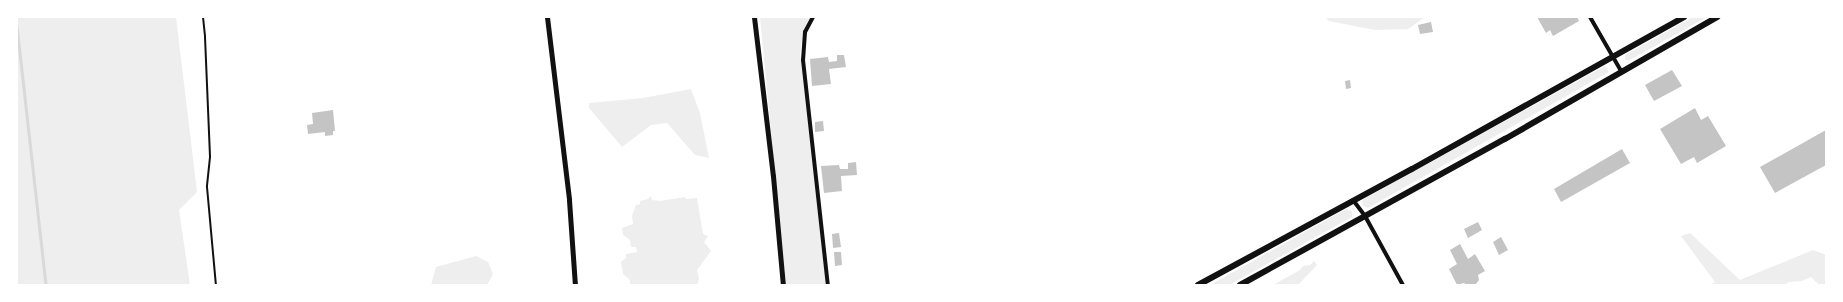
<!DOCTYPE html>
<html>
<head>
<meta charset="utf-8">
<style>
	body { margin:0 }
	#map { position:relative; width:1843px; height:302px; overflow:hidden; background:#fff; font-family:"Work Sans",sans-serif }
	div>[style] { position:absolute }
	.green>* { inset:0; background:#eee }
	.stream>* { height:2.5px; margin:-1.25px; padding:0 1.25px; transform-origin:1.25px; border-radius:1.25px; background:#d9d9d9 }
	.building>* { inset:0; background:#c4c4c4 }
	.service>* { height:2px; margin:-1px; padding:0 1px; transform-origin:1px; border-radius:1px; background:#111 }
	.minor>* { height:4px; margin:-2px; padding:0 2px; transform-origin:2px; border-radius:2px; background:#111 }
	.tertiary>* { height:5px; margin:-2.5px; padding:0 2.5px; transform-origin:2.5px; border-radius:2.5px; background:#111 }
	.secondary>* { height:6px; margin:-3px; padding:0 3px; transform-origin:3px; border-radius:3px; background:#111 }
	span { translate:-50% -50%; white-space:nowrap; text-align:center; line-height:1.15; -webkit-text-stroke:4px #fff; paint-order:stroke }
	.frame { position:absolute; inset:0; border:18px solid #fff; pointer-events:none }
</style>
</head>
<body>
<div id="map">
	<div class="green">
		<i style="clip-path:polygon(17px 17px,176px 17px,197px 192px,179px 210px,190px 285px,17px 285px)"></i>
		<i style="clip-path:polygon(760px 17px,812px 17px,803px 33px,800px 54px,826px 285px,786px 285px)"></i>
		<i style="clip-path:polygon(1325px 17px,1425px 17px,1408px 29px,1375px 30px,1329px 21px)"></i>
		<i style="clip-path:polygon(1693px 17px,1707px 17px,1628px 61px,1625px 59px,1625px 55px)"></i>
		<i style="clip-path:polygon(1605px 66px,1609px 72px,1368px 208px,1363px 206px,1362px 202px,1364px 199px)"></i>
		<i style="clip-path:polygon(691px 89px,700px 113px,709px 158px,695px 155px,667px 123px,651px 125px,622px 147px,589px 108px,589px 103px,643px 98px)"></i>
		<i style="clip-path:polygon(651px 196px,652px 200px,660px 201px,685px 197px,686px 199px,697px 198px,703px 234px,708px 236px,704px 242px,711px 251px,697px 270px,699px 279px,697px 285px,630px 285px,630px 280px,623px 274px,621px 262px,626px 258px,626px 254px,637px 252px,636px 247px,631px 247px,630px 240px,623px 235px,622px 228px,633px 224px,632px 216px,636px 205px,640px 204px,640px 201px,648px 199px)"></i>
		<i style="clip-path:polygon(1346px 209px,1352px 211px,1352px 217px,1229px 285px,1210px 285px)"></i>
		<i style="clip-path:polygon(1690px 233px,1740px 280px,1813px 250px,1826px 255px,1826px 285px,1819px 285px,1811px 277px,1802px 281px,1788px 282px,1786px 285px,1710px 285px,1715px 282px,1681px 236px)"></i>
		<i style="clip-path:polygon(476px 256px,488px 262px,493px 274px,487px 285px,431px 285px,436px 267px)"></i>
		<i style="clip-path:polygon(1314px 261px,1317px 265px,1298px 285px,1273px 285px,1300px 270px,1303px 266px,1310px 265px)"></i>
	</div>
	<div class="stream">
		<i style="left:17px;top:26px;width:261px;rotate:83.6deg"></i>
	</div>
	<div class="building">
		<i style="clip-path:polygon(1537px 17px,1577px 17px,1579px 21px,1553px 36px,1550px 30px,1546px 33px)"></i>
		<i style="clip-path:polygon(1431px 22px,1433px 32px,1420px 34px,1418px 25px)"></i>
		<i style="clip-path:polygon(837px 55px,844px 55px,846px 67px,829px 69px,831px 84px,812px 86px,810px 59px,828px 57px,829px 62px,837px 61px)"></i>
		<i style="clip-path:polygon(1672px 70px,1682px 86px,1654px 101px,1645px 85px)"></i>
		<i style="clip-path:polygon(1350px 80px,1351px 88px,1346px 89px,1345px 81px)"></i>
		<i style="clip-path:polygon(1695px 108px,1701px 120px,1708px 116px,1726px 146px,1697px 163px,1694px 157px,1681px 164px,1660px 129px)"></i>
		<i style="clip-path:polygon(333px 110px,335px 131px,333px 131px,333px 135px,325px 136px,325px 132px,308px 134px,307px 125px,313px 124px,312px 113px)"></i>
		<i style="clip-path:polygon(823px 121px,824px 131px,815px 132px,815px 122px)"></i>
		<i style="clip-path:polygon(1826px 130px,1826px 165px,1775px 193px,1760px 167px)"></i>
		<i style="clip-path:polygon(1622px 149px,1630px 163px,1561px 202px,1554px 189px)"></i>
		<i style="clip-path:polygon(856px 162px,857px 175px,841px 176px,842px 191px,824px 193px,821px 166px,839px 165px,840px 169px,848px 169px,848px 163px)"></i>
		<i style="clip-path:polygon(1478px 222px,1482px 230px,1468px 238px,1464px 229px)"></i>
		<i style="clip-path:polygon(839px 233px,841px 247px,833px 248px,832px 234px)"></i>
		<i style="clip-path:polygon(1501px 237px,1508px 250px,1499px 255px,1493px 242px)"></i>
		<i style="clip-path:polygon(1460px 244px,1468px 259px,1475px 254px,1485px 271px,1478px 275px,1479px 280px,1475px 285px,1467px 285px,1464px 283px,1457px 285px,1449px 269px,1457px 264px,1450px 250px)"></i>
		<i style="clip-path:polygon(834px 252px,841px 252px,842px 265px,835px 266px)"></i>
	</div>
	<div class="service">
		<i style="left:203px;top:17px;width:20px;rotate:84deg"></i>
		<i style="left:205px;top:37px;width:120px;rotate:87.6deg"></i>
		<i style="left:210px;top:157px;width:30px;rotate:96deg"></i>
		<i style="left:207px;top:187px;width:98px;rotate:84.8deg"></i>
	</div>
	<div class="minor">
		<i style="left:813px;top:17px;width:17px;rotate:118deg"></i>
		<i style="left:805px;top:32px;width:28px;rotate:94deg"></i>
		<i style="left:803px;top:60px;width:226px;rotate:83.7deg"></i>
		<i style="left:1590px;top:17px;width:62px;rotate:60.1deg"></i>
		<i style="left:1353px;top:200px;width:20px;rotate:53deg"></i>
		<i style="left:1365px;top:216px;width:79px;rotate:61.2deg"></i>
	</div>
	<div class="tertiary">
		<i style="left:547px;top:17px;width:184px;rotate:83.1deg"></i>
		<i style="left:569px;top:200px;width:85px;rotate:86deg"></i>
		<i style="left:754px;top:17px;width:160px;rotate:83.2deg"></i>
		<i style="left:773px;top:176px;width:109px;rotate:84.8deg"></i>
	</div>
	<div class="secondary">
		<i style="left:1198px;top:285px;width:243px;rotate:-28.5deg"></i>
		<i style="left:1412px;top:169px;width:312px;rotate:-29.2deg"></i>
		<i style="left:1240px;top:285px;width:303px;rotate:-28.9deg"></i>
		<i style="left:1505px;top:139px;width:245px;rotate:-29.9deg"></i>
	</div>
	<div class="frame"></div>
</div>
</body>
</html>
